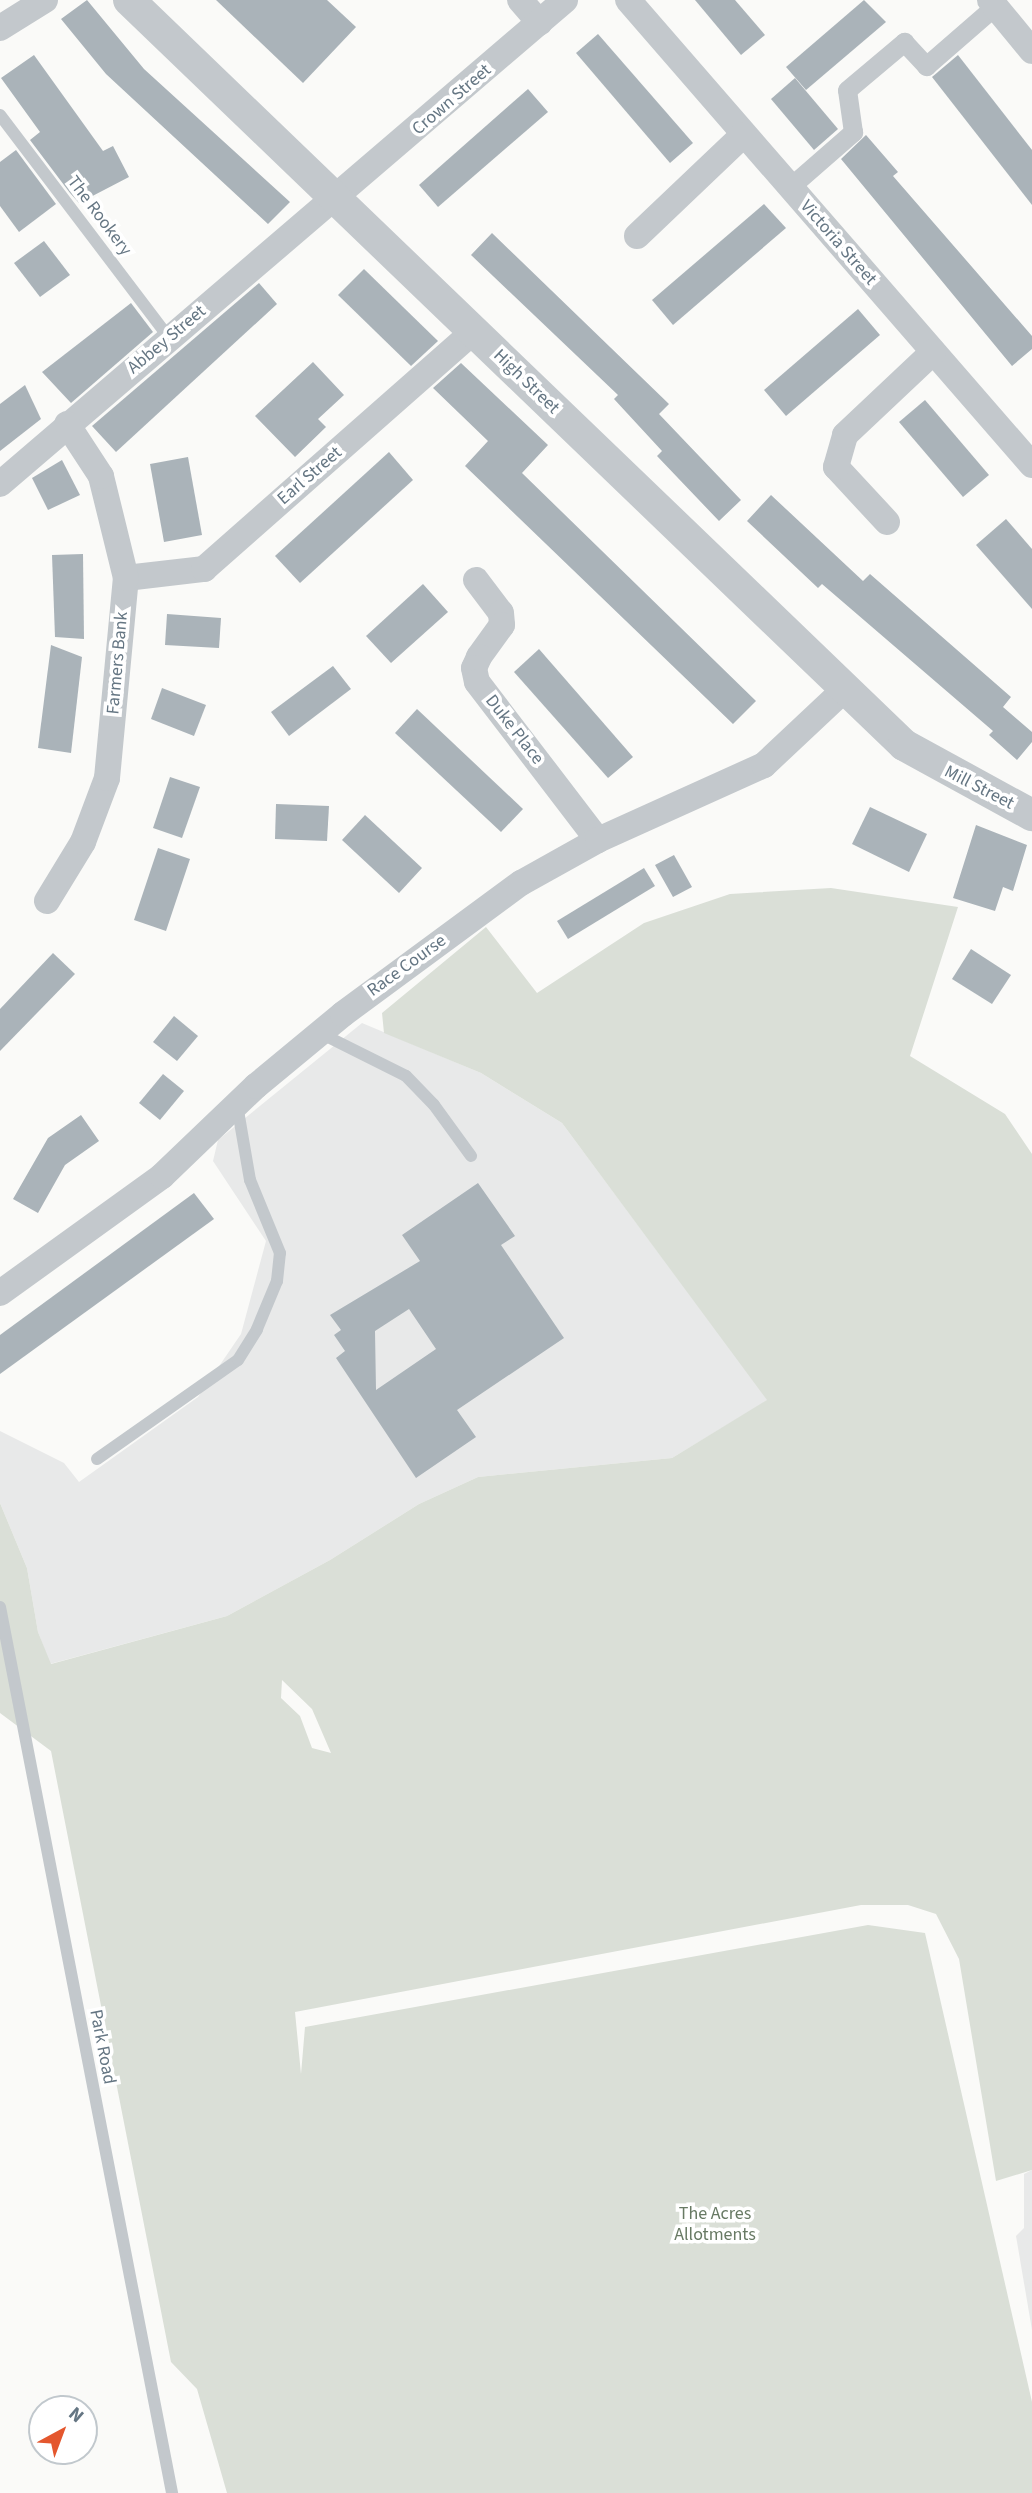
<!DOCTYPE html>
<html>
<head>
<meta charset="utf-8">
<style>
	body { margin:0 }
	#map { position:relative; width:1032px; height:2493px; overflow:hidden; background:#fafaf8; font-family:"Source Sans 3",sans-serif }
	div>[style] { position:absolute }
	.built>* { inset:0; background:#e8e9e9 }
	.green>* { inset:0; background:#dadfd7 }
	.building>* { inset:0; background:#aab3b9 }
	.service>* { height:12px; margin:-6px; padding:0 6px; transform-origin:6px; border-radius:6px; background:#c3c8cc }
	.pedestrian>* { height:19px; margin:-9.5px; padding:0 9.5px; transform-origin:9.5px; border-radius:9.5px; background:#c3c8cc }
	.minor>* { height:26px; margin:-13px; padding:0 13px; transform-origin:13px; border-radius:13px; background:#c3c8cc }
	.tertiary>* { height:32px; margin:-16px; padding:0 16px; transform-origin:16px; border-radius:16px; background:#c3c8cc }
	span { translate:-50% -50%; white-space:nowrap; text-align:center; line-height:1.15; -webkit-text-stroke:7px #fff; paint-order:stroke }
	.street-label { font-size:18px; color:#657683 }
	.park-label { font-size:18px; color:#687a64 }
	.north { position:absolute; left:28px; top:2395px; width:70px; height:70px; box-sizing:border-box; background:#fff; border:2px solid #c1c8cd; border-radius:50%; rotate:41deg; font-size:19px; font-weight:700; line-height:28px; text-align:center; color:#657683 }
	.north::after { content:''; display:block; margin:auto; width:24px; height:32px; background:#e4572e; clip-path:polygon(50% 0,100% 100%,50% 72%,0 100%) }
</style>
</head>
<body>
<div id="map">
	<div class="built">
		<i style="clip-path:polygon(362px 1023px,481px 1073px,562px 1123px,768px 1400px,672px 1458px,478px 1477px,419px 1504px,330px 1560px,227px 1616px,50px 1664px,38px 1632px,27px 1568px,0 1503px,0 1431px,64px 1463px,79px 1482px,198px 1397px,241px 1334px,266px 1241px,213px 1161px,218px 1140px)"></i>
		<i style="clip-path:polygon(1032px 2170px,1032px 2330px,1016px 2236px,1024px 2228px,1024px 2174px)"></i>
	</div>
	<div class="green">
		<i style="clip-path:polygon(evenodd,831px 888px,958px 907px,910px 1056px,1005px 1114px,1032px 1154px,1032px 2170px,996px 2181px,959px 1959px,936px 1914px,908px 1905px,861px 1905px,295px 2012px,301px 2074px,305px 2027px,868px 1925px,925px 1933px,1032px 2402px,1032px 2493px,227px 2493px,197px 2389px,171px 2362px,51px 1751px,0 1713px,0 1503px,27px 1568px,38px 1632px,51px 1664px,227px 1616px,330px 1560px,419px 1504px,478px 1477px,672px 1458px,767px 1400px,562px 1123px,481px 1073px,384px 1033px,382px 1013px,486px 927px,537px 993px,644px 923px,730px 894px,831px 888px,282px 1680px,312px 1709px,331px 1753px,312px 1748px,300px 1716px,281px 1698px,282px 1680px)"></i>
	</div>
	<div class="building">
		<i style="clip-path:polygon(87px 0,144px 69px,290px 202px,268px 224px,106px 74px,61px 19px)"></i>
		<i style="clip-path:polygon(216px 0,327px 0,356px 27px,303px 83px)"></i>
		<i style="clip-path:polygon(695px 0,735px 0,765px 35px,741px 55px)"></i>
		<i style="clip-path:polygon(864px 0,886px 22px,806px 90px,786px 67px)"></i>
		<i style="clip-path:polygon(598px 34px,693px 143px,670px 163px,576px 53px)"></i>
		<i style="clip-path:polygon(34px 55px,103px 151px,113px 146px,129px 177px,79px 203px,70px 193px,30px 140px,40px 132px,1px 78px)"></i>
		<i style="clip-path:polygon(958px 55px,1032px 150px,1032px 205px,932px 77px)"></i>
		<i style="clip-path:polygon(795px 78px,838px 129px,814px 150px,771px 99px)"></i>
		<i style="clip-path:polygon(528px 89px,548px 112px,438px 207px,419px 185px)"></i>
		<i style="clip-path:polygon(866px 135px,898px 172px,893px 176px,1032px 336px,1032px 349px,1012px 366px,841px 159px)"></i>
		<i style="clip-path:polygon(16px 150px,56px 204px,19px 232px,0 206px,0 162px)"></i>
		<i style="clip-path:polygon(764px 204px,786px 228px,673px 325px,652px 300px)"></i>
		<i style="clip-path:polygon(492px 233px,669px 404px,659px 414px,741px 500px,719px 521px,657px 456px,662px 451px,614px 399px,618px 395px,471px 255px)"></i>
		<i style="clip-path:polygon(44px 241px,70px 275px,40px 297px,14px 263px)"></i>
		<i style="clip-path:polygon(364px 269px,438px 341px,411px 366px,338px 295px)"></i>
		<i style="clip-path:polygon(259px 283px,277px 304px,116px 452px,92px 426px)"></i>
		<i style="clip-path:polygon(131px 303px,153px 332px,71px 403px,42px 372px)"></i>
		<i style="clip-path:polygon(858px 309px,880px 335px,786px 416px,764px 390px)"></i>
		<i style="clip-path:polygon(313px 362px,344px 395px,318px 419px,326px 427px,295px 457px,255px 416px)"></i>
		<i style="clip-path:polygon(461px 363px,548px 445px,522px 473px,756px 701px,733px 724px,465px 466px,488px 441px,433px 388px)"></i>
		<i style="clip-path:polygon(25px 385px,41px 419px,0 451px,0 404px)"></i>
		<i style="clip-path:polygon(925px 400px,989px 475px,963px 497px,899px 422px)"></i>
		<i style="clip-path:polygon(389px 452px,413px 480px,300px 583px,275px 556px)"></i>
		<i style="clip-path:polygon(188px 457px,202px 535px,164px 542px,150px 464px)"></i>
		<i style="clip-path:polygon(62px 460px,80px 495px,48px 510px,32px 478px)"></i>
		<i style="clip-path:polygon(771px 495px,863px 581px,870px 574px,1011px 697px,1003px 707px,1032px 732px,1032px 742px,1017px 760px,989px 735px,993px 731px,822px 584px,818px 588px,747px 521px)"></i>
		<i style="clip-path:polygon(1006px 519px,1032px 549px,1032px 609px,976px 545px)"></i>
		<i style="clip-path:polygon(83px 554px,84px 639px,55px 637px,52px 555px)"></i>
		<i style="clip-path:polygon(423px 584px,448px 612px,391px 663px,366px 636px)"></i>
		<i style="clip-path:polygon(167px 614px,221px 618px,219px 648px,165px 645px)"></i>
		<i style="clip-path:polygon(51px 645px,82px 657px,71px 753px,38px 748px)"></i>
		<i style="clip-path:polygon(539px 649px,633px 757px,608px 778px,514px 672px)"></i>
		<i style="clip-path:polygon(333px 666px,351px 689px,289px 736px,271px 712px)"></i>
		<i style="clip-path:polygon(162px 688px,206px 705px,194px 736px,151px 719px)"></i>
		<i style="clip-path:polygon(417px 709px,523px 809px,501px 832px,395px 733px)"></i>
		<i style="clip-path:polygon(170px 777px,200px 787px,182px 838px,153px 828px)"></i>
		<i style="clip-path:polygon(276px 804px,329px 806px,327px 841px,275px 839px)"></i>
		<i style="clip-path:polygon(870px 807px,927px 834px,909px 872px,852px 844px)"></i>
		<i style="clip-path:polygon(365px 815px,422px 868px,399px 893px,342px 840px)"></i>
		<i style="clip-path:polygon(976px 825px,1027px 845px,1013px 891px,1003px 887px,995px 911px,953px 898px)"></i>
		<i style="clip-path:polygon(158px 848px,190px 859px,166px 931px,134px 920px)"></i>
		<i style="clip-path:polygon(674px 855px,692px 887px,673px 897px,655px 865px)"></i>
		<i style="clip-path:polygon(644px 868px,655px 886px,568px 939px,557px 921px)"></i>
		<i style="clip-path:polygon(971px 949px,1011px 975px,992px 1004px,952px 979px)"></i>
		<i style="clip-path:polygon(53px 953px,75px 974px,0 1051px,0 1009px)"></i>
		<i style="clip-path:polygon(174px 1016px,198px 1036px,177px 1061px,153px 1042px)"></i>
		<i style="clip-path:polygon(163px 1074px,184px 1091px,160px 1120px,139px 1103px)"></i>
		<i style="clip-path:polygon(81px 1115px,99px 1141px,65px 1165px,38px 1213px,13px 1199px,48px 1138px)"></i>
		<i style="clip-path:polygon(evenodd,478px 1183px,515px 1236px,501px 1245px,564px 1338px,457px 1410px,476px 1437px,416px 1478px,336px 1358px,345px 1351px,334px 1335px,341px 1330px,330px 1315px,420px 1261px,402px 1235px,478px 1183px,409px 1309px,436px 1349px,376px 1390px,375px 1331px,409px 1309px)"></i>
		<i style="clip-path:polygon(194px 1193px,214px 1219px,0 1374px,0 1335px)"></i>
	</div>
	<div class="service">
		<i style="left:0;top:115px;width:280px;rotate:52.8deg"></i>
		<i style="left:320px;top:1033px;width:96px;rotate:26.6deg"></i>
		<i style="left:406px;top:1076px;width:40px;rotate:46deg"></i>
		<i style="left:434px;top:1105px;width:63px;rotate:54deg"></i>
		<i style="left:97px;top:1459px;width:172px;rotate:-35.1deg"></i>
		<i style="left:238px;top:1360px;width:36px;rotate:-58deg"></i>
		<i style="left:257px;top:1329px;width:52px;rotate:-67.4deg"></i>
		<i style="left:277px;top:1281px;width:28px;rotate:-84deg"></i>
		<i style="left:280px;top:1253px;width:79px;rotate:-112.3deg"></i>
		<i style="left:250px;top:1180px;width:76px;rotate:-99.8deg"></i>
		<i style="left:0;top:1607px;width:903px;rotate:79.01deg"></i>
	</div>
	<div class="pedestrian">
		<i style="left:790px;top:187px;width:84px;rotate:-41.1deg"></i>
		<i style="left:853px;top:132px;width:42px;rotate:-98.1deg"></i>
		<i style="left:847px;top:90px;width:75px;rotate:-40.1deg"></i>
		<i style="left:904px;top:42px;width:33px;rotate:47deg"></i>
		<i style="left:926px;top:66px;width:91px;rotate:-41deg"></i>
	</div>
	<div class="minor">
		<i style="left:520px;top:0;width:30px;rotate:49deg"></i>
		<i style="left:628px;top:0;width:616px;rotate:49.02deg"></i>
		<i style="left:990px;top:0;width:66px;rotate:50.5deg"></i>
		<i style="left:0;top:28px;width:53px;rotate:-31.9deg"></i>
		<i style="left:637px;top:236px;width:146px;rotate:-43.6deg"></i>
		<i style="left:0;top:484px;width:744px;rotate:-40.58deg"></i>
		<i style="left:887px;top:522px;width:75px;rotate:-132.8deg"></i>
		<i style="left:836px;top:467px;width:33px;rotate:-74deg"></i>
		<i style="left:845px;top:435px;width:121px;rotate:-43.3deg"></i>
		<i style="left:126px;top:578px;width:79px;rotate:-6.6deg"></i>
		<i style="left:204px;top:569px;width:360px;rotate:-41.4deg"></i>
		<i style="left:476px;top:580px;width:41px;rotate:52.9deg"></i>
		<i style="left:501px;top:613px;width:12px;rotate:85deg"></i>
		<i style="left:502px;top:625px;width:39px;rotate:126deg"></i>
		<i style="left:479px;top:657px;width:12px;rotate:114deg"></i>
		<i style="left:474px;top:668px;width:14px;rotate:78deg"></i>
		<i style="left:477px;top:682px;width:199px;rotate:52.6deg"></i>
		<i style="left:47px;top:901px;width:69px;rotate:-58.6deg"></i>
		<i style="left:83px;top:842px;width:68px;rotate:-69.4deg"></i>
		<i style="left:107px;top:778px;width:201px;rotate:-84.6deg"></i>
		<i style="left:126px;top:578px;width:105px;rotate:-103.8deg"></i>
		<i style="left:101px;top:476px;width:62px;rotate:-123.2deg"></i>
		<i style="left:0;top:1293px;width:200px;rotate:-35.8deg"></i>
		<i style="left:162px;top:1176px;width:130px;rotate:-43.8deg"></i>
		<i style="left:256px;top:1086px;width:113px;rotate:-39.6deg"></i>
		<i style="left:343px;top:1014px;width:221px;rotate:-36.4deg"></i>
		<i style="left:521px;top:883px;width:88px;rotate:-29.2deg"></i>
		<i style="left:598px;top:840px;width:182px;rotate:-24.3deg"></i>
		<i style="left:764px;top:765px;width:111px;rotate:-43.2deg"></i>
	</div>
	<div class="tertiary">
		<i style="left:129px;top:0;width:1075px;rotate:43.87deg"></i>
		<i style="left:904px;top:745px;width:146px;rotate:28.7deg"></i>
	</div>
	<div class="street-label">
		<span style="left:452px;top:100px;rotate:-41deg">Crown Street</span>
		<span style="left:99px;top:216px;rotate:53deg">The Rookery</span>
		<span style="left:838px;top:243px;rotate:49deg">Victoria Street</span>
		<span style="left:167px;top:340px;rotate:-40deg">Abbey Street</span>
		<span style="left:526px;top:382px;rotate:44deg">High Street</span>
		<span style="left:310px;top:476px;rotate:-41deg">Earl Street</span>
		<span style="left:118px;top:663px;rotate:-85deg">Farmers Bank</span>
		<span style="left:514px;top:730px;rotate:52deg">Duke Place</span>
		<span style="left:979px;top:788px;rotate:27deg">Mill Street</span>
		<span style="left:407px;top:966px;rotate:-36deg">Race Course</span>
		<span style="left:102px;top:2047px;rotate:79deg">Park Road</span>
	</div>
	<div class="park-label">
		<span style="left:715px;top:2225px">The Acres<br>Allotments</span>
	</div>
	<div class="north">N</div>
</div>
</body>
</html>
